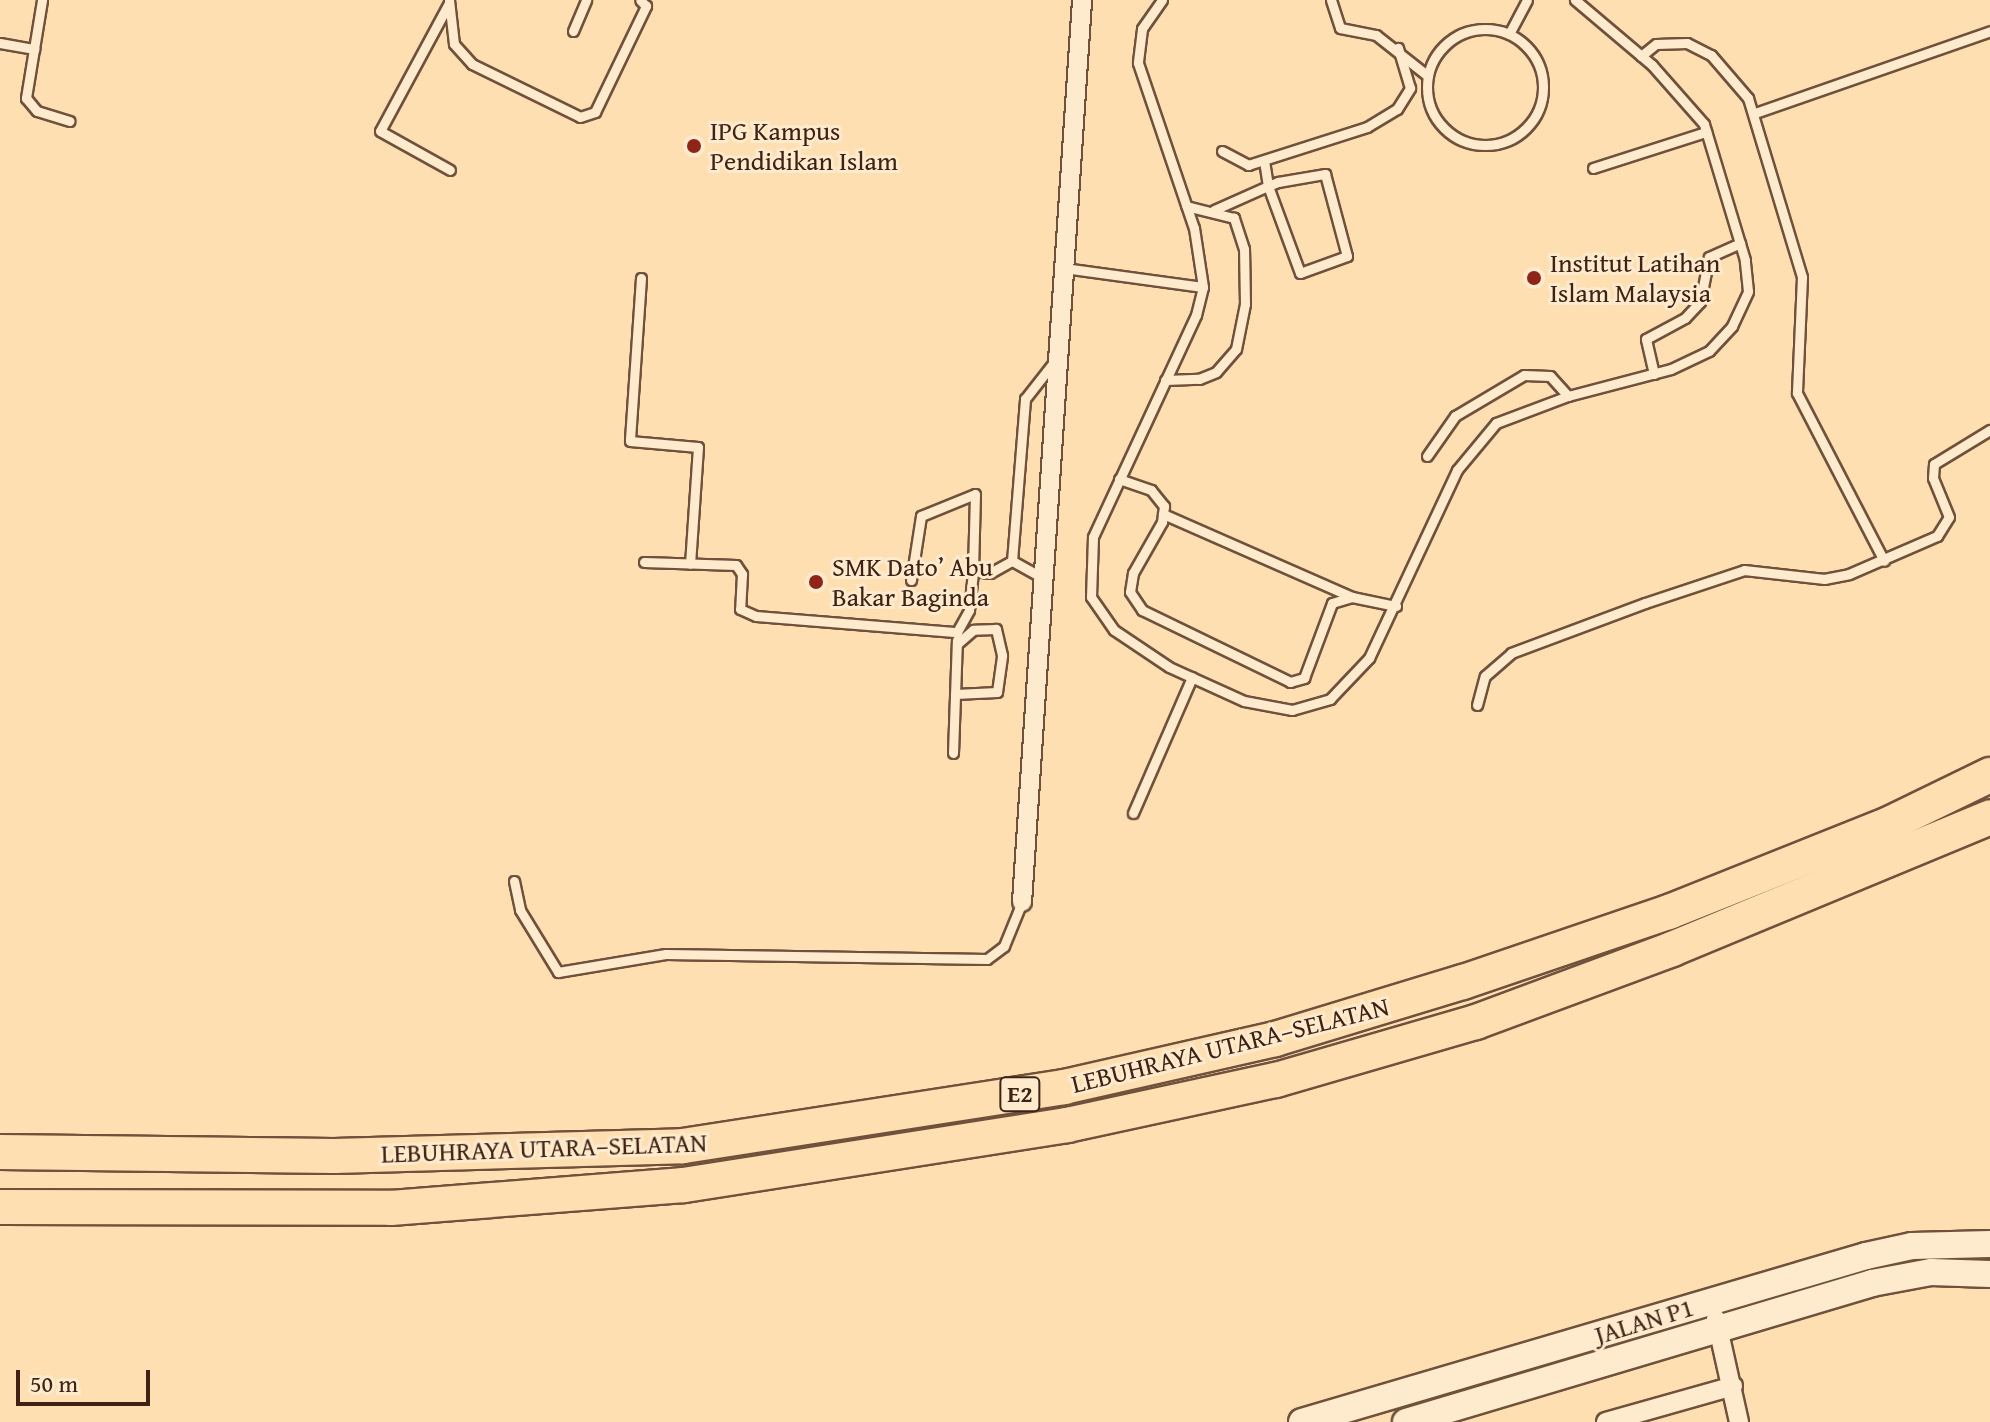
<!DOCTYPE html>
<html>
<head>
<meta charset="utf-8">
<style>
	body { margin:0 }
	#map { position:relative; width:1990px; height:1422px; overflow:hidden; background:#fedfb2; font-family:"Gentium Book Plus",serif }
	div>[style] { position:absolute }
	.roads { filter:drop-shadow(2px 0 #6f513c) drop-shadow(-2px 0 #6f513c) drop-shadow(0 2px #6f513c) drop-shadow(0 -2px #6f513c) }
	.service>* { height:9px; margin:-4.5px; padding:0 4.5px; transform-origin:4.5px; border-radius:4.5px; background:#feeacd }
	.service>.ring { margin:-4.5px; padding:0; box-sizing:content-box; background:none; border:9px solid #feeacd; border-radius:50% }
	.minor>* { height:18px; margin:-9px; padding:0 9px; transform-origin:9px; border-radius:9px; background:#feeacd }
	.secondary>* { height:26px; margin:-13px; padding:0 13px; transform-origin:13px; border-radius:13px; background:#feeacd }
	.motorway>* { height:34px; margin:-17px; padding:0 17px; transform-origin:17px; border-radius:17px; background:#fedfb2 }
	.dots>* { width:22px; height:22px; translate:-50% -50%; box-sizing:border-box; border:4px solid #feeacd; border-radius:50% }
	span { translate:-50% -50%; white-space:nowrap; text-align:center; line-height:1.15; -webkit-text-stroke:6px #feeacd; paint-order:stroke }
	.shield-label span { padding:2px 6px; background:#feeacd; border:2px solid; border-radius:6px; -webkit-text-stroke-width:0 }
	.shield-label { font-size:24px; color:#3f2215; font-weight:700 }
	.poi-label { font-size:26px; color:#3f2215 }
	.left { translate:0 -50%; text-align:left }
	.street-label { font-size:26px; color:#3f2215 }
	.scale { position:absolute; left:16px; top:1370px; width:134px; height:36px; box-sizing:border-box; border:4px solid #3f2215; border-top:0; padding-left:10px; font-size:24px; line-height:28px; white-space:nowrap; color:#3f2215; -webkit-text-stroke:6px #feeacd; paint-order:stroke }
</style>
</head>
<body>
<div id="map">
	<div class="roads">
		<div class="service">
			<i style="left:449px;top:0;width:44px;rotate:83.5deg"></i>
			<i style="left:454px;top:44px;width:27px;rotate:48deg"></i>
			<i style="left:472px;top:64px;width:120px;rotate:26.1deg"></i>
			<i style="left:580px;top:117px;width:16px;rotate:-18deg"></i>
			<i style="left:595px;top:112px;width:118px;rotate:-64.3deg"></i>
			<i style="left:646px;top:6px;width:8px;rotate:-135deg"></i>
			<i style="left:1162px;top:0;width:35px;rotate:125deg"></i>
			<i style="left:1142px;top:29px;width:34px;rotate:97deg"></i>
			<i style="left:1138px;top:63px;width:174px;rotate:71.3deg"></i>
			<i style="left:1194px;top:228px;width:60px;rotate:81.3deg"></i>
			<i style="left:1203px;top:287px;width:29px;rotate:104deg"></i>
			<i style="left:1196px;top:315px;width:245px;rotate:114.9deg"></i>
			<i style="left:1093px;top:537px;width:60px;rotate:91.9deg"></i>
			<i style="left:1091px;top:597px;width:40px;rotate:55.1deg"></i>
			<i style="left:1114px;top:630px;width:66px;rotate:33.9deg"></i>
			<i style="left:1169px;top:667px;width:82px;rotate:24.4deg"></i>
			<i style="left:1244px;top:701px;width:49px;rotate:10.6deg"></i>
			<i style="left:1292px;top:710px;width:40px;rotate:-16deg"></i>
			<i style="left:1330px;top:699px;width:57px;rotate:-46.4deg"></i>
			<i style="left:1369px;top:658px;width:208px;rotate:-64.9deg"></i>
			<i style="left:1457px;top:470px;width:61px;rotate:-50.3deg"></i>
			<i style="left:1496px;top:423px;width:77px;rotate:-20.6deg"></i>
			<i style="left:1568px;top:396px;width:106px;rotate:-14.7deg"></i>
			<i style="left:1671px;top:369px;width:42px;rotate:-25.3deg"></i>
			<i style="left:1709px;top:351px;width:34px;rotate:-47deg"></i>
			<i style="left:1732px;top:326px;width:38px;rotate:-65deg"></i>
			<i style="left:1748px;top:291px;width:31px;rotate:-96deg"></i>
			<i style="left:1745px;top:260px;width:142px;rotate:-106.8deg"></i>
			<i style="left:1704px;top:124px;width:79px;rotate:-131.4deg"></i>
			<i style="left:1652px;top:65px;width:101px;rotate:-139.8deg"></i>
			<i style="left:1331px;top:0;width:29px;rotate:72deg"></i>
			<i style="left:1340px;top:28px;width:37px;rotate:11deg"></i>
			<i style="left:1376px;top:35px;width:66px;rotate:38.3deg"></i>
			<i style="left:449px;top:3px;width:145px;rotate:118.3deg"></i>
			<i style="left:380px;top:131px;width:80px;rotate:29.1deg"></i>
			<i class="ring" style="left:1427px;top:29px;width:107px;height:107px"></i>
			<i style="left:573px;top:31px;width:34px;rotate:-67deg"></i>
			<i style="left:1509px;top:34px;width:38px;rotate:-62deg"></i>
			<i style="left:0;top:43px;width:35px;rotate:10deg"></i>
			<i style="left:34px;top:49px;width:50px;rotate:99.3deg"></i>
			<i style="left:26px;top:98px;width:17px;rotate:50deg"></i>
			<i style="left:37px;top:111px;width:34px;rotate:17deg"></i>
			<i style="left:34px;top:49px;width:50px;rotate:-80.7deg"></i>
			<i style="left:1641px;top:56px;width:19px;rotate:-39deg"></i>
			<i style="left:1656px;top:44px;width:31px;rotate:-2deg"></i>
			<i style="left:1687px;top:43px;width:27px;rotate:27deg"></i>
			<i style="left:1711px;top:55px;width:57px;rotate:49.3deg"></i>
			<i style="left:1748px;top:98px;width:187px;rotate:73.2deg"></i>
			<i style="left:1802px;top:277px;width:116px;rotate:92.5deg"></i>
			<i style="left:1797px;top:393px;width:189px;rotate:62.6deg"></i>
			<i style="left:1755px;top:113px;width:249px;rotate:-19.2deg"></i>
			<i style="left:1222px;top:151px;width:30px;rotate:28deg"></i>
			<i style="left:1248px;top:165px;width:125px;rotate:-17.7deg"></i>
			<i style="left:1367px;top:127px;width:35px;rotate:-31deg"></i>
			<i style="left:1397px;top:109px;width:25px;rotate:-58deg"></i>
			<i style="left:1410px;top:88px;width:42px;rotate:-106.7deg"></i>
			<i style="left:1593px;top:168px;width:119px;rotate:-17.7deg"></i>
			<i style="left:1214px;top:210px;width:59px;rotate:-24deg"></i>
			<i style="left:1268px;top:186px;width:11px;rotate:-22deg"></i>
			<i style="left:1278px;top:182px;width:48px;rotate:-9.7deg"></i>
			<i style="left:1325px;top:174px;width:85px;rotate:75deg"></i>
			<i style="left:1347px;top:256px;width:50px;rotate:160.1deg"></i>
			<i style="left:1300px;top:273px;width:93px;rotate:-110.2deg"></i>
			<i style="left:1268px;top:186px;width:25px;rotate:-99deg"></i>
			<i style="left:1064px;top:268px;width:140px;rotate:7.8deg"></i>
			<i style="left:641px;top:278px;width:163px;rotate:93.9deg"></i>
			<i style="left:630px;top:441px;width:68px;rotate:5deg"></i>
			<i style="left:698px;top:447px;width:117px;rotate:93.9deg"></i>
			<i style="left:1654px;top:374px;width:36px;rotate:-103deg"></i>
			<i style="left:1646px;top:339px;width:44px;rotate:-28.3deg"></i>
			<i style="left:1685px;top:318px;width:22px;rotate:-47deg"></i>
			<i style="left:1700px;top:302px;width:46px;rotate:-78.7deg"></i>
			<i style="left:1709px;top:257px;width:34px;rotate:-24deg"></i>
			<i style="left:1165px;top:380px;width:34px;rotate:-2deg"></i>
			<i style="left:1199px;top:379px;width:18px;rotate:-22deg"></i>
			<i style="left:1216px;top:372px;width:30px;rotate:-49deg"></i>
			<i style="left:1236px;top:349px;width:46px;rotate:-78.7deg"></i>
			<i style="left:1245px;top:304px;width:55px;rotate:-91deg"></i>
			<i style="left:1244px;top:249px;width:33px;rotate:-108deg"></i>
			<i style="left:1234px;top:218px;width:49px;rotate:-166deg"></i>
			<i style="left:1427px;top:456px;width:49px;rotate:-55deg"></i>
			<i style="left:1455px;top:416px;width:80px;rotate:-30.7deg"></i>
			<i style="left:1524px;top:375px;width:26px;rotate:2deg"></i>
			<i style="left:1550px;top:376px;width:27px;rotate:48deg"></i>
			<i style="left:1119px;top:479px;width:34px;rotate:19deg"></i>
			<i style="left:1151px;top:490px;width:21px;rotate:51deg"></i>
			<i style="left:1164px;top:506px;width:16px;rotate:97deg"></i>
			<i style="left:1162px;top:522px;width:59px;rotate:119.6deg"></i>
			<i style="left:1133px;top:573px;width:19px;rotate:99deg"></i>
			<i style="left:1130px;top:592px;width:22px;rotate:56deg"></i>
			<i style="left:1142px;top:610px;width:165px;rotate:25.9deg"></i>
			<i style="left:1290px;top:682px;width:15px;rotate:-16deg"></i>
			<i style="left:1304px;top:678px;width:80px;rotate:-69.5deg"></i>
			<i style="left:1332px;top:603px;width:21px;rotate:-17deg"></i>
			<i style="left:1352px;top:597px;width:45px;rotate:11.6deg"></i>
			<i style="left:1163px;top:514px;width:206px;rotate:23.7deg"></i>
			<i style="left:644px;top:562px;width:92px;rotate:1.9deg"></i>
			<i style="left:736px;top:565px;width:11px;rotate:56deg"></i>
			<i style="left:742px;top:574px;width:35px;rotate:93deg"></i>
			<i style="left:740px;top:609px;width:17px;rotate:24deg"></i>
			<i style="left:756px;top:616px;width:202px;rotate:4.6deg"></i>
			<i style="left:957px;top:632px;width:25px;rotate:-61deg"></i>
			<i style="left:969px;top:610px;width:39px;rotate:-84deg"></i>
			<i style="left:973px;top:571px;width:17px;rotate:7deg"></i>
			<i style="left:990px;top:573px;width:25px;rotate:-29deg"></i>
			<i style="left:1043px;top:578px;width:35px;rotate:-151deg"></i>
			<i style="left:1012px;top:561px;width:163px;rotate:-85.4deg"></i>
			<i style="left:1025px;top:399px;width:47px;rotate:-51.9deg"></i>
			<i style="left:911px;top:580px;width:65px;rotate:-81.1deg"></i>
			<i style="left:921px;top:516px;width:58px;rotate:-22.2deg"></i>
			<i style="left:975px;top:494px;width:77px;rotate:91.5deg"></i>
			<i style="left:955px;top:694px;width:42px;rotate:-2.7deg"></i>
			<i style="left:997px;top:692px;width:37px;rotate:-82deg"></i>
			<i style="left:1002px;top:655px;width:27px;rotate:-103deg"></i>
			<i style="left:996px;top:629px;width:23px;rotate:178deg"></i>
			<i style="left:973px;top:630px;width:21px;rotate:139deg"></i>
			<i style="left:1477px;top:705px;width:30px;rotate:-75deg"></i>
			<i style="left:1485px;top:676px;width:35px;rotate:-41deg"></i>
			<i style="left:1511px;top:653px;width:143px;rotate:-20.5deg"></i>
			<i style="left:1645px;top:603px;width:104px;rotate:-18.4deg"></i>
			<i style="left:1744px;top:570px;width:81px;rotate:6.4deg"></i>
			<i style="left:1824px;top:579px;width:25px;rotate:-11deg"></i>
			<i style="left:1849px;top:574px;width:96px;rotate:-23.4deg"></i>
			<i style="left:1937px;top:536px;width:22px;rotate:-58deg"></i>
			<i style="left:1949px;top:517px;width:42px;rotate:-112.3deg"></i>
			<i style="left:1933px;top:478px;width:14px;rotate:-86deg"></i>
			<i style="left:1934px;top:464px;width:66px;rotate:-31.3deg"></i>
			<i style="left:953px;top:753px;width:113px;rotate:-88deg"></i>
			<i style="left:1133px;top:813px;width:148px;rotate:-66.5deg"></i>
			<i style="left:514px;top:881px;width:30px;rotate:78deg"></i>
			<i style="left:520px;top:910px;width:73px;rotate:58.5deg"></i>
			<i style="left:558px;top:972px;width:109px;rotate:-9.5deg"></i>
			<i style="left:666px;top:954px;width:321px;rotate:0.9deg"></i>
			<i style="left:987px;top:959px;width:21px;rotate:-37deg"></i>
			<i style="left:1004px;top:946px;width:48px;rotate:-67.8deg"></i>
		</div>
		<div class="minor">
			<i style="left:1022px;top:902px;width:904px;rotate:-86.19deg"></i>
			<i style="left:1716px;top:1319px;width:106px;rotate:77.4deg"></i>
			<i style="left:1606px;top:1422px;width:132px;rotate:-15.8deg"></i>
		</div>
		<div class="secondary">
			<i style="left:1302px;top:1422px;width:588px;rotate:-16.4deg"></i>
			<i style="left:1866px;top:1256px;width:47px;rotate:-12.3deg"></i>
			<i style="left:1912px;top:1246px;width:78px;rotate:-1.5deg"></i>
			<i style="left:1406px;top:1422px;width:486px;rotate:-16.6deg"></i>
			<i style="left:1872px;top:1283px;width:60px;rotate:-10.6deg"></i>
			<i style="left:1931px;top:1272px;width:59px;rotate:1.9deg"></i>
		</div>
		<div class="motorway">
			<i style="left:0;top:1152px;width:334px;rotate:0.7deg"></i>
			<i style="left:334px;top:1156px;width:349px;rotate:-1.6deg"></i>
			<i style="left:683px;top:1146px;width:386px;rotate:-8.8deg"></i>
			<i style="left:1064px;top:1087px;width:216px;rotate:-12.8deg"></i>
			<i style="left:1275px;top:1039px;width:196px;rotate:-16.9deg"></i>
			<i style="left:1463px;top:982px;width:218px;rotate:-18.8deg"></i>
			<i style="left:1669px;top:912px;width:239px;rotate:-21.8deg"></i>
			<i style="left:1891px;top:823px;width:110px;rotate:-25.9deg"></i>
			<i style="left:0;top:1207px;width:391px;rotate:0.1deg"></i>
			<i style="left:391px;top:1208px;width:294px;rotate:-4.5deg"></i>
			<i style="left:684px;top:1185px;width:388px;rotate:-8.9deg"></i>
			<i style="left:1067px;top:1125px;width:214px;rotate:-12.2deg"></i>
			<i style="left:1276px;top:1080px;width:208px;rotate:-16.2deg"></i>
			<i style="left:1476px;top:1022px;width:209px;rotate:-20.4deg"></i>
			<i style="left:1672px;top:949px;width:344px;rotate:-22.5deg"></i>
		</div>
	</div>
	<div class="dots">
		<i style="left:694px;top:146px;background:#8f2418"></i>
		<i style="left:1534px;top:278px;background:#8f2418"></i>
		<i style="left:816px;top:582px;background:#8f2418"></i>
	</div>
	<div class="shield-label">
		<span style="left:1020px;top:1094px">E2</span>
	</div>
	<div class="poi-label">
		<span class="left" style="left:710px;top:146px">IPG Kampus<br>Pendidikan Islam</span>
		<span class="left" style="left:1550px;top:278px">Institut Latihan<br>Islam Malaysia</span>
		<span class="left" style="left:832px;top:582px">SMK Dato’ Abu<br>Bakar Baginda</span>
	</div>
	<div class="street-label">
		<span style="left:1230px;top:1045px;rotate:-14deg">LEBUHRAYA UTARA–SELATAN</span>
		<span style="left:544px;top:1148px;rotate:-2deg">LEBUHRAYA UTARA–SELATAN</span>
		<span style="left:1644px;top:1321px;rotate:-17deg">JALAN P1</span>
	</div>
	<div class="scale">50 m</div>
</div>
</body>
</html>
